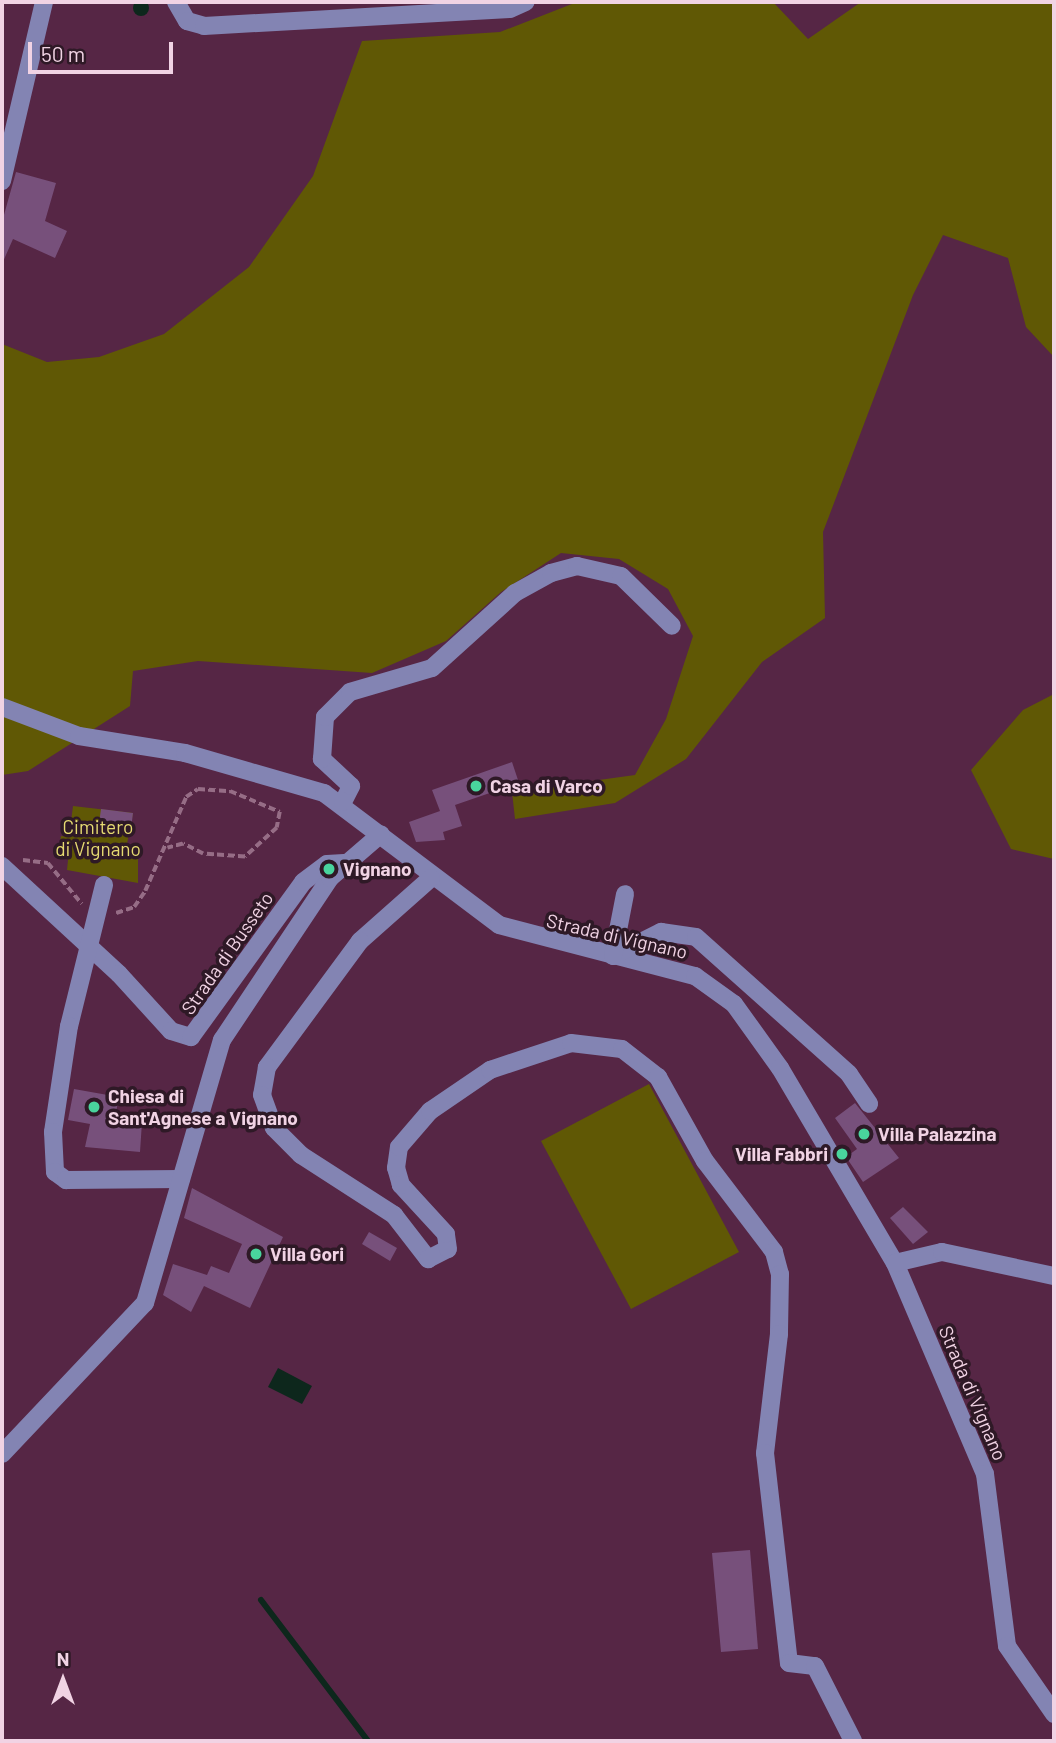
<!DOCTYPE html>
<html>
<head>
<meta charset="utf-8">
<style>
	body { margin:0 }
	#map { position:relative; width:1056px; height:1743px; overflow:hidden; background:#562645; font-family:Barlow,sans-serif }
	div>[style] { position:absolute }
	.green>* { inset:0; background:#605805 }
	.water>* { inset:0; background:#0d271c }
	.round { border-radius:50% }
	.stream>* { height:6px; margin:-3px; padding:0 3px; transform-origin:3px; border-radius:3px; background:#0d271c }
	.building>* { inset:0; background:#77507b }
	.path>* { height:3.5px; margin-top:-1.75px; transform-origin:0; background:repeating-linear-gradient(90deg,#966d86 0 7px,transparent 0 10.5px) }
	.minor>* { height:18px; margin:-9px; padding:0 9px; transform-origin:9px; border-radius:9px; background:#8384b3 }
	.dots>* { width:19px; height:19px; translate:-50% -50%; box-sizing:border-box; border:4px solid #2e1926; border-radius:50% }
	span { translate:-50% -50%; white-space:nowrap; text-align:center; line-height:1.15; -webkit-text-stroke:7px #2e1926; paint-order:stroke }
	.poi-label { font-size:19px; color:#f1d3e4; font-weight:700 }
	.left { translate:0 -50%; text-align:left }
	.right { translate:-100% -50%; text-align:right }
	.park-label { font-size:19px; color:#e6db72 }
	.street-label { font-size:19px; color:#f1d3e4 }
	.frame { position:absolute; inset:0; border:4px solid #f1d3e4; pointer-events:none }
	.north { position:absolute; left:28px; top:1645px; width:70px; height:70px; -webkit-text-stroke:5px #2e1926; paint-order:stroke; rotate:0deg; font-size:19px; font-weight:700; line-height:28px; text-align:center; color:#f1d3e4 }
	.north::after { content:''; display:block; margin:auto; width:24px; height:32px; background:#f1d3e4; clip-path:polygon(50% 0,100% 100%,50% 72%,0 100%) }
	.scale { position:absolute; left:28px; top:42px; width:145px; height:32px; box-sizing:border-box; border:4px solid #f1d3e4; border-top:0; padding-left:9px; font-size:21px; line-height:24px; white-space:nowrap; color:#f1d3e4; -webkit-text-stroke:5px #2e1926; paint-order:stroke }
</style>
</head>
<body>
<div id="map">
	<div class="green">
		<i style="clip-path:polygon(577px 2px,773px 2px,808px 39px,861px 2px,1054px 2px,1054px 357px,1026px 327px,1008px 258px,943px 235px,913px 295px,823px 532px,825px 618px,762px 662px,686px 759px,615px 803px,515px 819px,512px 792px,635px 775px,666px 719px,693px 636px,668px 589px,619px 559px,561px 553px,501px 592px,446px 641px,372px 673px,198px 661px,133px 671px,130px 706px,28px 771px,2px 775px,2px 344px,47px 362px,99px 357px,164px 334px,249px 267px,313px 176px,362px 41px,500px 32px)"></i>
		<i style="clip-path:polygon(1054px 694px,1054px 859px,1011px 849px,971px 770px,1023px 710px)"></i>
		<i style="clip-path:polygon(73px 806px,133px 813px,126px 849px,138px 851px,138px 883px,67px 870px,69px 850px,59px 848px,61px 836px,69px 837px)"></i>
		<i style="clip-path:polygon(649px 1084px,739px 1252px,631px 1309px,541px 1141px)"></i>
	</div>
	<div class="water">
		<i class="round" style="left:133px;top:0;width:16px;height:16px"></i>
		<i style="clip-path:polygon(278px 1368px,312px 1386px,302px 1404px,268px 1387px)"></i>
	</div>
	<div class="stream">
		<i style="left:261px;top:1600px;width:177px;rotate:52.8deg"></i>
	</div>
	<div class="building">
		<i style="clip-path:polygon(16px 172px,56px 183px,45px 221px,67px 231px,55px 258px,13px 239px,2px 264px,2px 222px)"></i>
		<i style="clip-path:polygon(512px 762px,519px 783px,455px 805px,462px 826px,443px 832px,445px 840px,416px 842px,409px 822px,440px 811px,432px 790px)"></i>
		<i style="clip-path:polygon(101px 809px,133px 813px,131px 829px,99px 824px)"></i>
		<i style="clip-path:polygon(74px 1089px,119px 1097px,115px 1117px,142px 1122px,140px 1152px,85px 1147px,90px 1124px,68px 1120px)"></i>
		<i style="clip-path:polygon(855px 1103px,899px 1158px,863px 1182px,846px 1157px,857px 1149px,835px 1118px)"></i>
		<i style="clip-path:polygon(192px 1188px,283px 1237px,250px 1308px,204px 1286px,191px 1312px,163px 1295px,173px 1264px,207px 1275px,211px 1266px,229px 1273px,242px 1244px,184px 1218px)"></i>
		<i style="clip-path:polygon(903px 1207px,928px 1232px,913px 1244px,890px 1218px)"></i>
		<i style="clip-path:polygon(369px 1232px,397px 1248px,390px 1261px,362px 1244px)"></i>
		<i style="clip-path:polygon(750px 1550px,758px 1649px,721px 1652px,712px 1553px)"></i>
	</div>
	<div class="path">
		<i style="left:23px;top:860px;width:25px;rotate:7deg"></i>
		<i style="left:48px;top:863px;width:53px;rotate:50.3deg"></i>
		<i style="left:116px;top:913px;width:19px;rotate:-18deg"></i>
		<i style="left:134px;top:907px;width:19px;rotate:-55deg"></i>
		<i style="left:145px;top:891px;width:103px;rotate:-66.4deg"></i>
		<i style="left:186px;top:797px;width:14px;rotate:-34deg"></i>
		<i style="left:198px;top:789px;width:32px;rotate:4deg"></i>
		<i style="left:230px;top:791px;width:54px;rotate:22.8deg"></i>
		<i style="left:280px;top:812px;width:16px;rotate:101deg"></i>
		<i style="left:277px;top:828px;width:43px;rotate:137.8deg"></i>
		<i style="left:245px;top:857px;width:42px;rotate:-175.9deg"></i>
		<i style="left:203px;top:854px;width:22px;rotate:-153deg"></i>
		<i style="left:183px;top:844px;width:16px;rotate:165deg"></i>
	</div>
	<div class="minor">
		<i style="left:176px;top:2px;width:22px;rotate:60deg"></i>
		<i style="left:187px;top:21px;width:18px;rotate:16deg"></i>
		<i style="left:204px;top:26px;width:306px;rotate:-3.2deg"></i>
		<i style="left:510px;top:9px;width:17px;rotate:-24deg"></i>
		<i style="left:2px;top:181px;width:184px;rotate:-76.8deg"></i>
		<i style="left:2px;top:707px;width:82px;rotate:20.6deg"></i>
		<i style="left:79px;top:736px;width:107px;rotate:9.1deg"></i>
		<i style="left:185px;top:753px;width:145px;rotate:16.1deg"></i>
		<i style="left:324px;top:793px;width:219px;rotate:37deg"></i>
		<i style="left:499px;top:925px;width:203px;rotate:14.6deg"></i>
		<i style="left:695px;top:976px;width:48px;rotate:35.7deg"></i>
		<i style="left:734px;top:1004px;width:79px;rotate:54.3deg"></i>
		<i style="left:780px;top:1068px;width:226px;rotate:59.5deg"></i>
		<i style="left:895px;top:1263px;width:229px;rotate:66.9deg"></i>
		<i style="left:985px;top:1474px;width:173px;rotate:82.7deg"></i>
		<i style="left:1007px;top:1646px;width:83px;rotate:55.3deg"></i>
		<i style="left:343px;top:802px;width:18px;rotate:-63deg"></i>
		<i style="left:351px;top:786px;width:40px;rotate:-137deg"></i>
		<i style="left:322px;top:759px;width:42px;rotate:-85.9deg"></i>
		<i style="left:325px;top:717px;width:35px;rotate:-45deg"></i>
		<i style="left:350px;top:692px;width:85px;rotate:-16.3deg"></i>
		<i style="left:432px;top:668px;width:112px;rotate:-42.1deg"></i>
		<i style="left:515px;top:593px;width:41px;rotate:-29.1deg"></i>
		<i style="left:551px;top:573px;width:27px;rotate:-15deg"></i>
		<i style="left:577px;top:566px;width:45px;rotate:12.8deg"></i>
		<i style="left:621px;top:576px;width:71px;rotate:44.4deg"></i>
		<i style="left:2px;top:866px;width:159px;rotate:42.7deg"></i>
		<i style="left:119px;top:974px;width:77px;rotate:47.6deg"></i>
		<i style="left:171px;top:1031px;width:21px;rotate:17deg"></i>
		<i style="left:191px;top:1037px;width:191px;rotate:-54.1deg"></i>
		<i style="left:303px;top:882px;width:30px;rotate:-37deg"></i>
		<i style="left:327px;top:864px;width:17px;rotate:-3deg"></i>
		<i style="left:431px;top:878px;width:95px;rotate:138.4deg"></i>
		<i style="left:360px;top:941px;width:157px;rotate:126.4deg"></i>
		<i style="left:267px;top:1067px;width:28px;rotate:100deg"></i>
		<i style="left:262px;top:1095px;width:35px;rotate:70deg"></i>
		<i style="left:274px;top:1128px;width:38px;rotate:45deg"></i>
		<i style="left:301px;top:1155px;width:111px;rotate:32.8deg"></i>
		<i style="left:394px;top:1215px;width:56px;rotate:52.3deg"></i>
		<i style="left:428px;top:1259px;width:22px;rotate:-27deg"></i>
		<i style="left:448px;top:1249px;width:15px;rotate:-98deg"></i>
		<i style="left:446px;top:1234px;width:67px;rotate:-132.6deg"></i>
		<i style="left:401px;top:1185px;width:18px;rotate:-106deg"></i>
		<i style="left:396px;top:1168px;width:21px;rotate:-82deg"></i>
		<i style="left:399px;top:1147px;width:48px;rotate:-49.3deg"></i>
		<i style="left:430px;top:1111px;width:73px;rotate:-34.3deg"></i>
		<i style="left:490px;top:1070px;width:85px;rotate:-18.4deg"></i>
		<i style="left:571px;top:1043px;width:51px;rotate:6.7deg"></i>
		<i style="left:622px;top:1049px;width:46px;rotate:37.9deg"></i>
		<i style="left:658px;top:1077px;width:96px;rotate:60.8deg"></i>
		<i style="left:705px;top:1161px;width:114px;rotate:52.8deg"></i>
		<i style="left:774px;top:1252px;width:23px;rotate:75deg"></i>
		<i style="left:780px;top:1274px;width:60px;rotate:91deg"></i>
		<i style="left:779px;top:1334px;width:120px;rotate:96.7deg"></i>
		<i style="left:765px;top:1453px;width:211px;rotate:83.5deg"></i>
		<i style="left:789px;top:1663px;width:26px;rotate:7deg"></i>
		<i style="left:815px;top:1666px;width:84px;rotate:63.1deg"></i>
		<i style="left:104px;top:885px;width:145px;rotate:103.9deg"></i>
		<i style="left:69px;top:1026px;width:107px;rotate:98.6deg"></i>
		<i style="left:53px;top:1132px;width:40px;rotate:87.1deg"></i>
		<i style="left:55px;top:1172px;width:14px;rotate:36deg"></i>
		<i style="left:66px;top:1180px;width:115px;rotate:-0.5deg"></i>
		<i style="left:613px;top:956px;width:54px;rotate:-26.6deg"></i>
		<i style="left:661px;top:932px;width:35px;rotate:8deg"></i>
		<i style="left:696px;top:937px;width:205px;rotate:41.8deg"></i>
		<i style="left:849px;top:1074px;width:36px;rotate:56deg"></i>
		<i style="left:613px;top:956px;width:63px;rotate:-79deg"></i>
		<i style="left:895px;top:1263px;width:48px;rotate:-13.2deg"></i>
		<i style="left:942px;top:1252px;width:115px;rotate:12.1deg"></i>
		<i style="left:2px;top:1454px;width:208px;rotate:-46.6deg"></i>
		<i style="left:145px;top:1303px;width:274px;rotate:-73.7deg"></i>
		<i style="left:222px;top:1040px;width:195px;rotate:-56.3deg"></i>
		<i style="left:330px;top:878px;width:67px;rotate:-40.8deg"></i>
	</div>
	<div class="dots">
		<i style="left:476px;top:786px;background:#49d49d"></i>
		<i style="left:329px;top:869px;background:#49d49d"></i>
		<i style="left:94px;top:1107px;background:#49d49d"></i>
		<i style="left:864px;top:1134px;background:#49d49d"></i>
		<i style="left:842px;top:1154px;background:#49d49d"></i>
		<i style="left:256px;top:1254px;background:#49d49d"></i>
	</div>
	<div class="poi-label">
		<span class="left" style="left:490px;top:786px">Casa di Varco</span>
		<span class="left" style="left:343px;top:869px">Vignano</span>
		<span class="left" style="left:108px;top:1107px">Chiesa di<br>Sant'Agnese a Vignano</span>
		<span class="left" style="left:878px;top:1134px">Villa Palazzina</span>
		<span class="right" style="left:828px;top:1154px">Villa Fabbri</span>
		<span class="left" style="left:270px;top:1254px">Villa Gori</span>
	</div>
	<div class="park-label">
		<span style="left:98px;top:838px">Cimitero<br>di Vignano</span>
	</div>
	<div class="street-label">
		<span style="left:617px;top:936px;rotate:13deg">Strada di Vignano</span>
		<span style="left:227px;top:953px;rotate:-55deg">Strada di Busseto</span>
		<span style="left:973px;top:1393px;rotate:67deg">Strada di Vignano</span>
	</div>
	<div class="frame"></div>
	<div class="north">N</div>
	<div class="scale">50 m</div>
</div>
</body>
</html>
